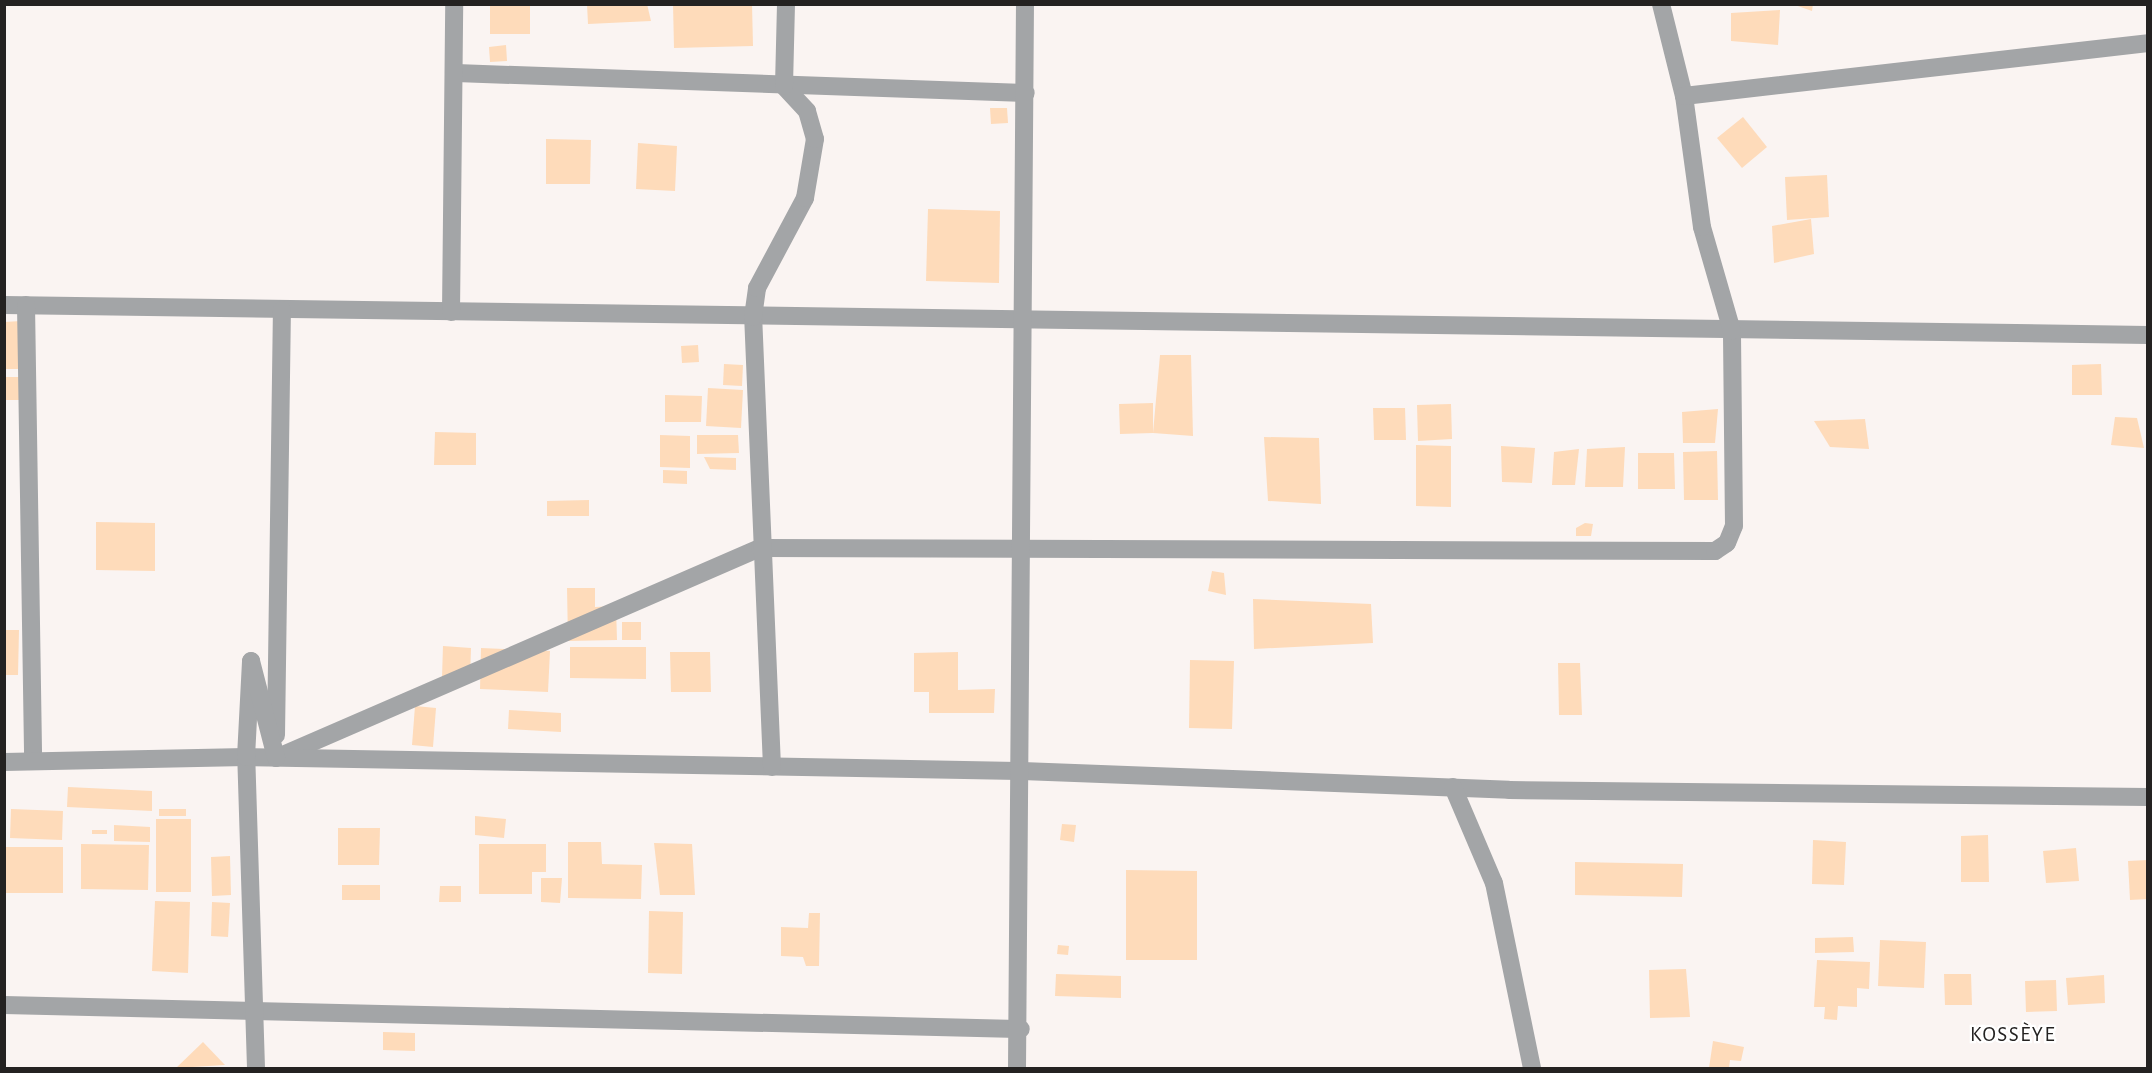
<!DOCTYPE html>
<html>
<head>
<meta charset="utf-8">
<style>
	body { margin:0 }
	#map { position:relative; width:2152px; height:1073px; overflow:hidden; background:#faf4f2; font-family:"Alegreya Sans",sans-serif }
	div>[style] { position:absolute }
	.building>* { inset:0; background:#fedbba }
	.minor>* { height:18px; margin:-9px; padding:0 9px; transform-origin:9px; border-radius:9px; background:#a3a5a7 }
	span { translate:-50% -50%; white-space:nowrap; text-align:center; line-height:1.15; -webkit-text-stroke:4.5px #fff; paint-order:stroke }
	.quarter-label { font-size:21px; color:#242221; letter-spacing:1.5px }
	.frame { position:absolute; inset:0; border:6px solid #242221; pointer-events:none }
</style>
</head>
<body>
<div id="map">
	<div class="building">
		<i style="clip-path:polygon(490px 4px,530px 4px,530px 34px,490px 34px)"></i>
		<i style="clip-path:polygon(587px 4px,647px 4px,651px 21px,588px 24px)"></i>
		<i style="clip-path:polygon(673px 4px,752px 4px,753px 46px,674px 48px)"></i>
		<i style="clip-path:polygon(1795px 4px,1813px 4px,1812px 11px,1795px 5px)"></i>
		<i style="clip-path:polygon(1780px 10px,1778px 45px,1731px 41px,1731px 13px)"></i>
		<i style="clip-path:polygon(506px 45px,507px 61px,490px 62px,489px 47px)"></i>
		<i style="clip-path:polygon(990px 108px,1007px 108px,1008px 123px,991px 124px)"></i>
		<i style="clip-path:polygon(1743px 117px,1767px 147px,1742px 168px,1717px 138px)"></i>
		<i style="clip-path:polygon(546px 139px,591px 140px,590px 184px,546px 184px)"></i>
		<i style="clip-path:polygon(638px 143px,677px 146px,675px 191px,636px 189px)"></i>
		<i style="clip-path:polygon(1827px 175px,1829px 217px,1787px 220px,1785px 177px)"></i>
		<i style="clip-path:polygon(928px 209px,1000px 211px,999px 283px,926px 281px)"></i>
		<i style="clip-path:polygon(1811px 219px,1814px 254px,1774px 263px,1772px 226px)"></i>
		<i style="clip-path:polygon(21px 321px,22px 369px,4px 369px,4px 322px)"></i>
		<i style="clip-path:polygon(698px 345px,699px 362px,682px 363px,681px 346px)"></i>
		<i style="clip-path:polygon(1160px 355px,1191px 355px,1193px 436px,1153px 433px)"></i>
		<i style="clip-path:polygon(724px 364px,743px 365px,742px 386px,723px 385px)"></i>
		<i style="clip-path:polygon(2101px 364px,2102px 395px,2072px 395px,2072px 365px)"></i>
		<i style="clip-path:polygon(4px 377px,22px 377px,23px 400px,4px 400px)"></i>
		<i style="clip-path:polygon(708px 388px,743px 390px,741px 428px,706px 426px)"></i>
		<i style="clip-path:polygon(665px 395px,702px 396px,701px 422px,665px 422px)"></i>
		<i style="clip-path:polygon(1153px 403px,1153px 433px,1120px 434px,1119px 404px)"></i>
		<i style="clip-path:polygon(1451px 404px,1452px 439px,1418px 441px,1417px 405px)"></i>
		<i style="clip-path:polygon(1373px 408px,1405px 408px,1406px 440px,1374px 440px)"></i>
		<i style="clip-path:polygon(1718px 409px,1715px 443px,1683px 443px,1682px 412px)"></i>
		<i style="clip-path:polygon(2115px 417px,2137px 418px,2144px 448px,2111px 445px)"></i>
		<i style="clip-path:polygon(1865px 419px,1869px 449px,1830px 447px,1814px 421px)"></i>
		<i style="clip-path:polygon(435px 432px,476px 433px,476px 465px,434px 465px)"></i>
		<i style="clip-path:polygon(660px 435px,690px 436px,690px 468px,660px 467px)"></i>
		<i style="clip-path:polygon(697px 435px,738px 435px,739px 453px,697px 454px)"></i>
		<i style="clip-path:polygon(1264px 437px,1319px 438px,1321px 504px,1268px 501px)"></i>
		<i style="clip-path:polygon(1416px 445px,1451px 446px,1451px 507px,1416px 506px)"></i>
		<i style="clip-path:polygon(1501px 446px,1535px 448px,1532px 483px,1502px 482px)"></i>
		<i style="clip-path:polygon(1625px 447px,1623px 487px,1585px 487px,1587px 449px)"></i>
		<i style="clip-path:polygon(1579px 449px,1575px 485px,1552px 485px,1554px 452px)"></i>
		<i style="clip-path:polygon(1717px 451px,1718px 500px,1684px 500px,1683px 452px)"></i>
		<i style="clip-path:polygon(1638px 453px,1674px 453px,1675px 489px,1638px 489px)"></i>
		<i style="clip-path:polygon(704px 457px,736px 458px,736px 470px,710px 469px)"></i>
		<i style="clip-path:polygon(663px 470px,687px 471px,687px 484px,663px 483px)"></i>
		<i style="clip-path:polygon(589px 500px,589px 516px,547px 516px,547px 501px)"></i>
		<i style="clip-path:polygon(96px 522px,155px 523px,155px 571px,96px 570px)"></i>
		<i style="clip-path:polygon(1585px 523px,1593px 524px,1591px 536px,1576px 536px,1576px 528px)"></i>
		<i style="clip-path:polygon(1212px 571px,1224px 573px,1226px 595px,1208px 591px)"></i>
		<i style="clip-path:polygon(567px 588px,595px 588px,595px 607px,616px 606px,617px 640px,568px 641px)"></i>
		<i style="clip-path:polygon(1253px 599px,1371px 604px,1373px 643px,1254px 649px)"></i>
		<i style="clip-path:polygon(622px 622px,641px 622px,641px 640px,622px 640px)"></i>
		<i style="clip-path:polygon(4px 630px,19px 630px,18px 675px,4px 675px)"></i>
		<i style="clip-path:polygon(443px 646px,471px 648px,470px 678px,442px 677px)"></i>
		<i style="clip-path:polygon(570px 647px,646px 647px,646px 679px,570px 678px)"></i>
		<i style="clip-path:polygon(481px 648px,550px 651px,548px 692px,480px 689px)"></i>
		<i style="clip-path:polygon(670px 652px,710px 652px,711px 692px,671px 692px)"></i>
		<i style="clip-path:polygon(958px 652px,958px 690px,995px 689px,994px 713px,929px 713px,929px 692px,914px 692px,914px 653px)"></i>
		<i style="clip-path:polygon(1190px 660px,1234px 661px,1232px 729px,1189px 728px)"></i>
		<i style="clip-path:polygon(1558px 663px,1580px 663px,1582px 715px,1559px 715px)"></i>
		<i style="clip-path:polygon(415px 706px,436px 708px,433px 747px,412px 745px)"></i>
		<i style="clip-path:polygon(509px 710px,561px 713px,561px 732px,508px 729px)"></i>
		<i style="clip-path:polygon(68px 787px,152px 791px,152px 811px,67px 807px)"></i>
		<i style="clip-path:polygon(11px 809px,63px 811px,62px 840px,10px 838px)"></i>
		<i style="clip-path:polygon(159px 809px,186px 809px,186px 816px,159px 816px)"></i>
		<i style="clip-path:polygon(475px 816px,506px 819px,504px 838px,475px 835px)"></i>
		<i style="clip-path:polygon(156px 819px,191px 819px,191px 892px,156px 892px)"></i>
		<i style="clip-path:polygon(1062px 824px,1076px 825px,1074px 842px,1060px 840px)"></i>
		<i style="clip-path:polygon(114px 825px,150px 827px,150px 842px,114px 841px)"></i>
		<i style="clip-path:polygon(338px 828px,380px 828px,379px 865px,338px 865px)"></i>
		<i style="clip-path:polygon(92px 830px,107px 830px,107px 834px,92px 834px)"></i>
		<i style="clip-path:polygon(1988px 835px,1989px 882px,1961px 882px,1961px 836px)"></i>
		<i style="clip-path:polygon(1813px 840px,1846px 842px,1844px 885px,1812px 884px)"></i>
		<i style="clip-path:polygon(568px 842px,601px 842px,602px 864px,642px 865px,641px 899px,568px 898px)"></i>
		<i style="clip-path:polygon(654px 843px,692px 844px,695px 895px,660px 895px)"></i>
		<i style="clip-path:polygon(81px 844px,149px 845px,148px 890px,81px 889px)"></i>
		<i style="clip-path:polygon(479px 844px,546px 844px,546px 872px,532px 872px,532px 894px,479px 894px)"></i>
		<i style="clip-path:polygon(4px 847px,63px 847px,63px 893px,4px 893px)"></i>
		<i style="clip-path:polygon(2076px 848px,2079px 881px,2046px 883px,2043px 851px)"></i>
		<i style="clip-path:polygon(230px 856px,231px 895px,212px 896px,211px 857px)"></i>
		<i style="clip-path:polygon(2148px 860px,2148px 899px,2130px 900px,2128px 861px)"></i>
		<i style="clip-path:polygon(1575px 862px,1683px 864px,1682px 897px,1575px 895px)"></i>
		<i style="clip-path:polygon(1126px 870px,1197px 871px,1197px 960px,1126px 960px)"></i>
		<i style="clip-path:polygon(541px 878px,562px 878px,560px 903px,541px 902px)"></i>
		<i style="clip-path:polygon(342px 885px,380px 885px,380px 900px,342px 900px)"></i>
		<i style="clip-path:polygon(440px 886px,461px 886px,461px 902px,439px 902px)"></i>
		<i style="clip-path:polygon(155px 901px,190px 902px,188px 973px,152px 971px)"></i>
		<i style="clip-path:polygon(212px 902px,230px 903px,228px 937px,211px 936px)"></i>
		<i style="clip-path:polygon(649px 911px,683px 912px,682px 974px,648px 973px)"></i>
		<i style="clip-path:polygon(809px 913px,820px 913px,819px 966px,806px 966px,803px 957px,781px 956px,781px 927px,808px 928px)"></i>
		<i style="clip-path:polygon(1853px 937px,1854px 952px,1815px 953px,1815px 938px)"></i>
		<i style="clip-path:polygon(1880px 940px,1926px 942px,1924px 988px,1878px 986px)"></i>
		<i style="clip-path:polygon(1058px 945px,1069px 946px,1068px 955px,1057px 954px)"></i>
		<i style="clip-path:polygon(1817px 960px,1870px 962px,1869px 989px,1857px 988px,1857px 1007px,1838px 1006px,1837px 1020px,1824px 1019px,1825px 1007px,1814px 1007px)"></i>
		<i style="clip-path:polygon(1686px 969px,1690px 1017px,1650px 1018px,1649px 970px)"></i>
		<i style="clip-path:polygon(1056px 974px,1121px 976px,1121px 998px,1055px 996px)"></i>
		<i style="clip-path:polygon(1944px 974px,1971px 974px,1972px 1005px,1945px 1005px)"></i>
		<i style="clip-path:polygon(2104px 975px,2105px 1003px,2068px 1005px,2066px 978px)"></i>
		<i style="clip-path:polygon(2056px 980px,2057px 1011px,2026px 1012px,2025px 981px)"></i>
		<i style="clip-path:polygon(383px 1032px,415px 1033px,415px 1051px,383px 1050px)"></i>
		<i style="clip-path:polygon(1713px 1041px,1744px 1047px,1741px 1061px,1730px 1060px,1729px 1068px,1709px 1068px)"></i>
		<i style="clip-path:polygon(203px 1042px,225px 1065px,176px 1068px)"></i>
	</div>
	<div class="minor">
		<i style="left:1661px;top:4px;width:95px;rotate:76deg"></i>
		<i style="left:456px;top:73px;width:570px;rotate:2.01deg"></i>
		<i style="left:4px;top:305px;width:2144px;rotate:0.8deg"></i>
		<i style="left:26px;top:305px;width:455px;rotate:89.1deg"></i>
		<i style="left:451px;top:312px;width:308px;rotate:-89.4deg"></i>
		<i style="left:276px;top:735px;width:425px;rotate:-89.2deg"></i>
		<i style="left:276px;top:758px;width:528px;rotate:-23.46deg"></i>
		<i style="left:760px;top:548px;width:955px;rotate:0.18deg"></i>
		<i style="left:1715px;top:551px;width:14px;rotate:-34deg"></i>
		<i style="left:1727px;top:543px;width:18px;rotate:-68deg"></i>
		<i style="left:1734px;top:526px;width:195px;rotate:-90.6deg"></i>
		<i style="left:1732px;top:331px;width:108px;rotate:-106.1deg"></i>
		<i style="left:1702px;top:227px;width:132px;rotate:-97.8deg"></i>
		<i style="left:1684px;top:96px;width:467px;rotate:-6.5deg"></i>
		<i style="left:4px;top:762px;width:242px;rotate:-1.2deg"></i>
		<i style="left:246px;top:757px;width:776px;rotate:1.03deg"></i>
		<i style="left:1022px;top:771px;width:487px;rotate:2.2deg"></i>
		<i style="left:1509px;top:790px;width:639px;rotate:0.63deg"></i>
		<i style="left:772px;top:767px;width:450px;rotate:-92.4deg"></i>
		<i style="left:753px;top:317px;width:29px;rotate:-82deg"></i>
		<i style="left:757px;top:288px;width:102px;rotate:-61.9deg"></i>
		<i style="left:805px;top:198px;width:60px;rotate:-80.4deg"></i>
		<i style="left:815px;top:139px;width:29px;rotate:-106deg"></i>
		<i style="left:807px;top:111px;width:34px;rotate:-133deg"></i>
		<i style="left:784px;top:86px;width:82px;rotate:-88.6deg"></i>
		<i style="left:1453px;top:787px;width:104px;rotate:66.9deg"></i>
		<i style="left:1494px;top:883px;width:189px;rotate:78.4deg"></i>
		<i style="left:4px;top:1005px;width:1017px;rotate:1.35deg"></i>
		<i style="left:256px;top:1068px;width:311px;rotate:-91.8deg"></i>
		<i style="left:246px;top:757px;width:96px;rotate:-87deg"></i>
		<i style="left:251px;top:661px;width:100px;rotate:75.5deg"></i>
		<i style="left:1017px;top:1068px;width:1064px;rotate:-89.57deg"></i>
	</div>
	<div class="quarter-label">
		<span style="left:2013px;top:1035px">KOSSÈYE</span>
	</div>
	<div class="frame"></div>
</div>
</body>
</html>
